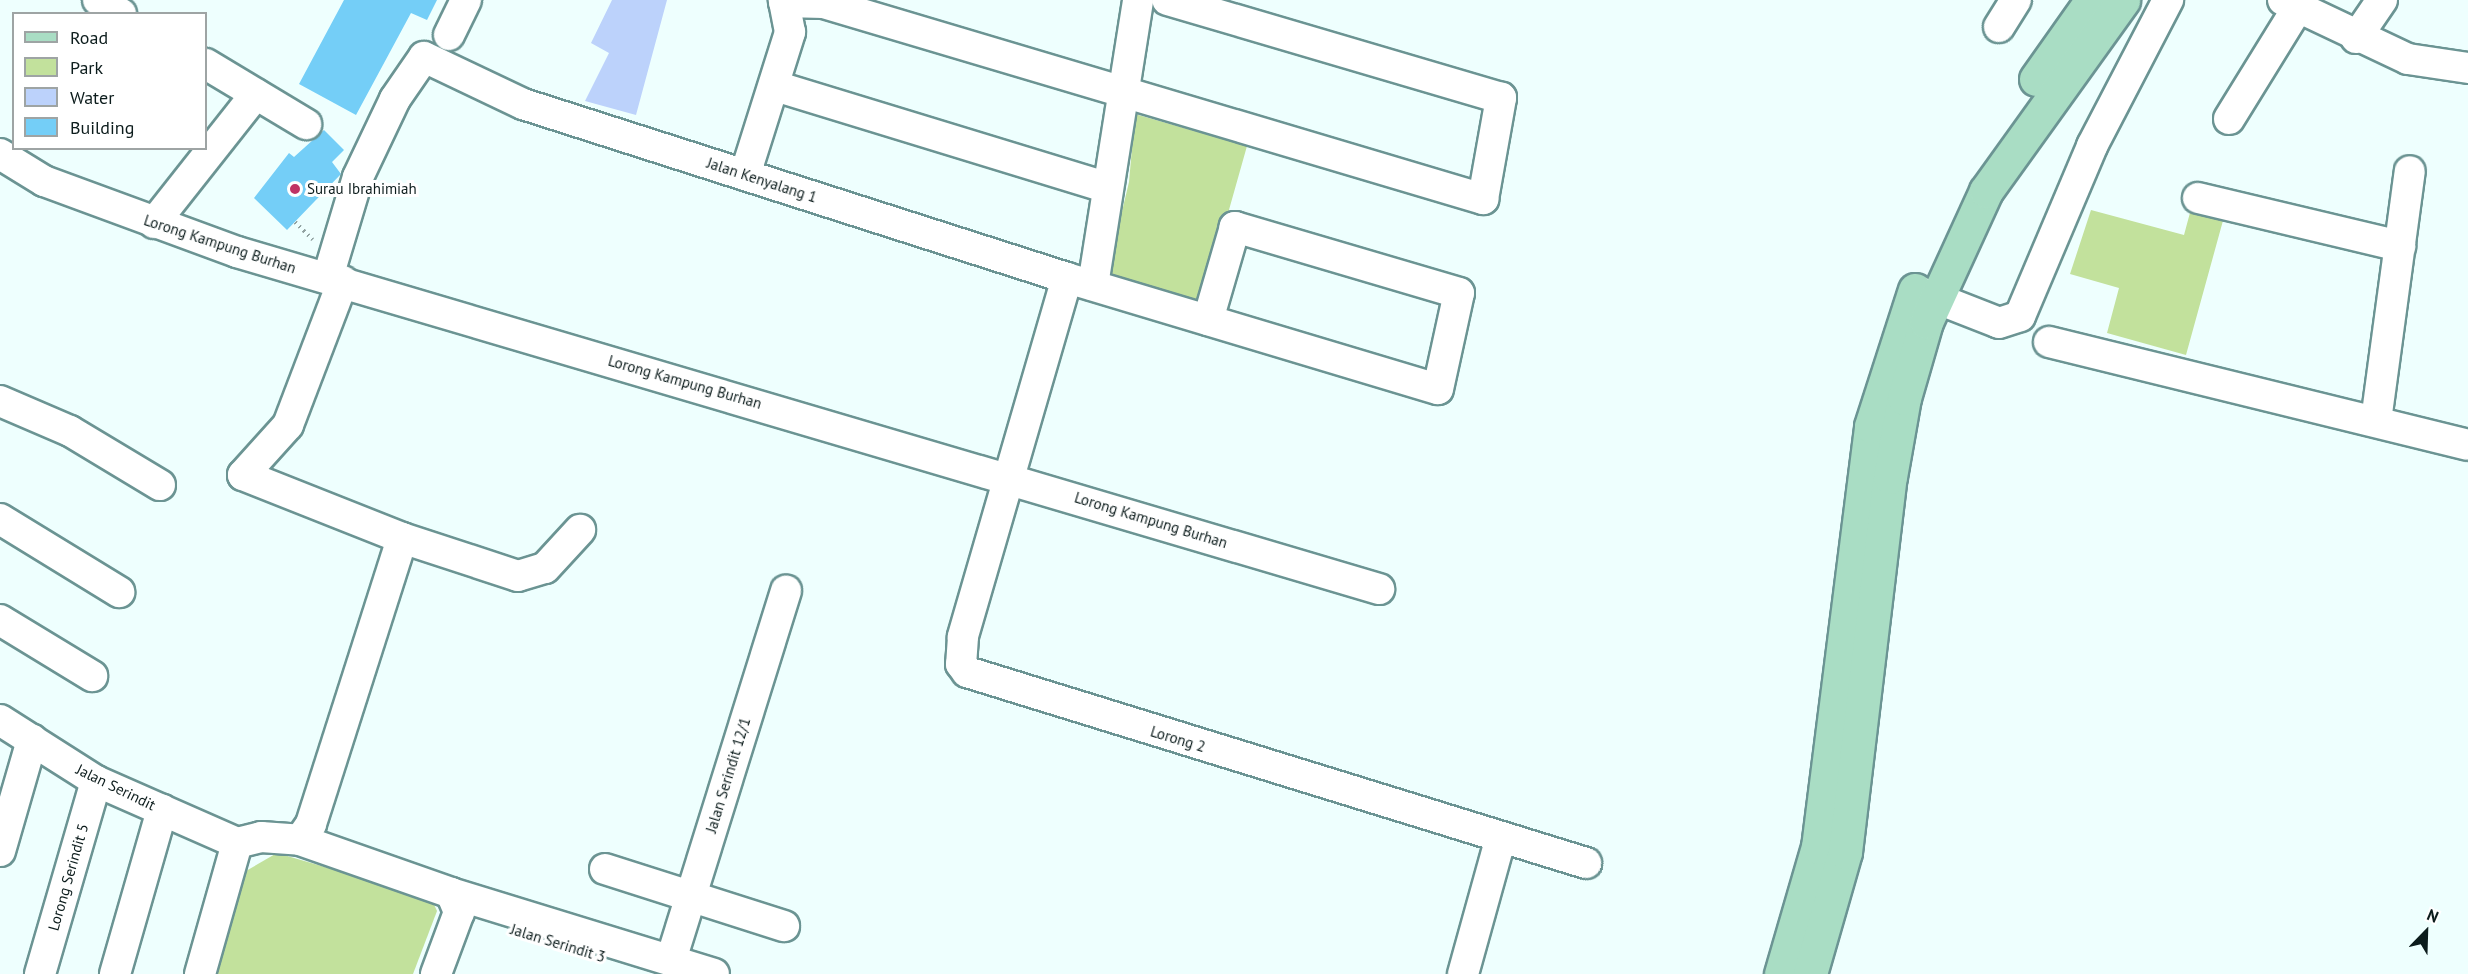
<!DOCTYPE html>
<html>
<head>
<meta charset="utf-8">
<style>
	body { margin:0 }
	#map { position:relative; width:2468px; height:974px; overflow:hidden; background:#eefffe; font-family:"PT Sans",sans-serif }
	div>[style] { position:absolute }
	.green>* { inset:0; background:#c2e19c }
	.water>* { inset:0; background:#bcd2fb }
	.building>* { inset:0; background:#74cef7 }
	.path>* { height:4px; margin-top:-2px; transform-origin:0; background:repeating-linear-gradient(90deg,#91a2a1 0 1.5px,transparent 0 6px) }
	.roads { filter:drop-shadow(2px 0 #6b9493) drop-shadow(-2px 0 #6b9493) drop-shadow(0 2px #6b9493) drop-shadow(0 -2px #6b9493) }
	.minor>* { height:30px; margin:-15px; padding:0 15px; transform-origin:15px; border-radius:15px; background:#fff }
	.major>* { height:33px; margin:-16.5px; padding:0 16.5px; transform-origin:16.5px; border-radius:16.5px; background:#a9ddc4 }
	.dots>* { width:16px; height:16px; translate:-50% -50%; box-sizing:border-box; border:3px solid #fff; border-radius:50% }
	span { translate:-50% -50%; white-space:nowrap; text-align:center; line-height:1.15; -webkit-text-stroke:6px #fff; paint-order:stroke }
	.street-label { font-size:15px; color:#0c1c1c }
	.poi-label { font-size:15px; color:#0c1c1c }
	.left { translate:0 -50%; text-align:left }
	.legend { position:absolute; left:12px; top:12px; width:195px; height:138px; box-sizing:border-box; background:#fff; border:2px solid #9ea4a4; margin:0; padding:8px 10px; list-style:none; font-size:18px; color:#0c1c1c }
	.legend li { display:flex; align-items:center; gap:12px; height:30px }
	.legend b { width:30px; border:2px solid #9ea4a4 }
	.north { position:absolute; left:2396px; top:902px; width:60px; height:60px; -webkit-text-stroke:4px #fff; paint-order:stroke; rotate:23deg; font-size:16px; font-weight:700; line-height:24px; text-align:center; color:#0c1c1c }
	.north::after { content:''; display:block; margin:auto; width:21px; height:27px; background:#0c1c1c; clip-path:polygon(50% 0,100% 100%,50% 72%,0 100%) }
</style>
</head>
<body>
<div id="map">
	<div class="green">
		<i style="clip-path:polygon(1135px 114px,1247px 146px,1203px 302px,1107px 274px,1129px 182px)"></i>
		<i style="clip-path:polygon(2191px 209px,2224px 217px,2186px 355px,2107px 333px,2119px 288px,2070px 274px,2091px 210px,2184px 235px)"></i>
		<i style="clip-path:polygon(277px 853px,431px 898px,437px 911px,413px 974px,213px 974px,246px 871px)"></i>
	</div>
	<div class="water">
		<i style="clip-path:polygon(612px 0,667px 0,636px 115px,585px 101px,609px 53px,591px 43px)"></i>
	</div>
	<div class="building">
		<i style="clip-path:polygon(344px 0,437px 0,427px 20px,411px 13px,356px 115px,299px 84px)"></i>
		<i style="clip-path:polygon(324px 130px,344px 150px,332px 162px,341px 174px,287px 230px,254px 198px,289px 153px,294px 157px)"></i>
	</div>
	<div class="path">
		<i style="left:295px;top:222px;width:25px;rotate:45deg"></i>
	</div>
	<div class="roads">
		<div class="minor">
			<i style="left:98px;top:0;width:27px;rotate:31deg"></i>
			<i style="left:2283px;top:0;width:138px;rotate:25.3deg"></i>
			<i style="left:2408px;top:59px;width:61px;rotate:8.5deg"></i>
			<i style="left:784px;top:2px;width:40px;rotate:1.4deg"></i>
			<i style="left:824px;top:3px;width:688px;rotate:16.56deg"></i>
			<i style="left:1483px;top:199px;width:103px;rotate:-79.9deg"></i>
			<i style="left:1501px;top:98px;width:348px;rotate:-163.6deg"></i>
			<i style="left:1999px;top:27px;width:32px;rotate:-58deg"></i>
			<i style="left:449px;top:35px;width:39px;rotate:-64deg"></i>
			<i style="left:2356px;top:38px;width:46px;rotate:-55.6deg"></i>
			<i style="left:206px;top:64px;width:117px;rotate:31deg"></i>
			<i style="left:775px;top:86px;width:346px;rotate:17deg"></i>
			<i style="left:2229px;top:119px;width:129px;rotate:-58.3deg"></i>
			<i style="left:0;top:154px;width:52px;rotate:31.5deg"></i>
			<i style="left:44px;top:181px;width:206px;rotate:20.2deg"></i>
			<i style="left:237px;top:252px;width:1191px;rotate:16.44deg"></i>
			<i style="left:745px;top:175px;width:150px;rotate:-72.5deg"></i>
			<i style="left:790px;top:32px;width:33px;rotate:-101deg"></i>
			<i style="left:2198px;top:198px;width:208px;rotate:13.4deg"></i>
			<i style="left:154px;top:223px;width:164px;rotate:-51.7deg"></i>
			<i style="left:328px;top:277px;width:104px;rotate:-73.3deg"></i>
			<i style="left:358px;top:177px;width:86px;rotate:-64.6deg"></i>
			<i style="left:395px;top:99px;width:51px;rotate:-55.4deg"></i>
			<i style="left:424px;top:57px;width:110px;rotate:25.4deg"></i>
			<i style="left:523px;top:104px;width:571px;rotate:17.74deg"></i>
			<i style="left:1067px;top:278px;width:387px;rotate:16.7deg"></i>
			<i style="left:1438px;top:389px;width:98px;rotate:-77.7deg"></i>
			<i style="left:1459px;top:293px;width:234px;rotate:-163.6deg"></i>
			<i style="left:1235px;top:227px;width:97px;rotate:106.2deg"></i>
			<i style="left:1067px;top:278px;width:374px;rotate:106.2deg"></i>
			<i style="left:963px;top:637px;width:27px;rotate:94deg"></i>
			<i style="left:961px;top:664px;width:10px;rotate:53deg"></i>
			<i style="left:967px;top:672px;width:648px;rotate:17.15deg"></i>
			<i style="left:1093px;top:285px;width:289px;rotate:-81deg"></i>
			<i style="left:1915px;top:290px;width:90px;rotate:21.4deg"></i>
			<i style="left:1999px;top:323px;width:22px;rotate:-18deg"></i>
			<i style="left:2020px;top:316px;width:185px;rotate:-67deg"></i>
			<i style="left:2092px;top:146px;width:165px;rotate:-62.5deg"></i>
			<i style="left:2049px;top:342px;width:431px;rotate:13.8deg"></i>
			<i style="left:0;top:401px;width:76px;rotate:23.2deg"></i>
			<i style="left:70px;top:431px;width:105px;rotate:31deg"></i>
			<i style="left:2376px;top:421px;width:252px;rotate:-82.3deg"></i>
			<i style="left:0;top:519px;width:140px;rotate:31.5deg"></i>
			<i style="left:402px;top:538px;width:122px;rotate:18.1deg"></i>
			<i style="left:518px;top:576px;width:28px;rotate:-17deg"></i>
			<i style="left:545px;top:568px;width:52px;rotate:-47.4deg"></i>
			<i style="left:0;top:620px;width:108px;rotate:31.3deg"></i>
			<i style="left:0;top:720px;width:114px;rotate:32.4deg"></i>
			<i style="left:96px;top:781px;width:154px;rotate:23.7deg"></i>
			<i style="left:300px;top:840px;width:19px;rotate:-55deg"></i>
			<i style="left:311px;top:824px;width:300px;rotate:-72.3deg"></i>
			<i style="left:402px;top:538px;width:171px;rotate:-158.4deg"></i>
			<i style="left:243px;top:475px;width:67px;rotate:-48deg"></i>
			<i style="left:288px;top:425px;width:154px;rotate:-69.1deg"></i>
			<i style="left:237px;top:843px;width:25px;rotate:-14deg"></i>
			<i style="left:261px;top:837px;width:39px;rotate:4deg"></i>
			<i style="left:300px;top:840px;width:160px;rotate:19.3deg"></i>
			<i style="left:451px;top:893px;width:21px;rotate:67deg"></i>
			<i style="left:459px;top:912px;width:66px;rotate:110.4deg"></i>
			<i style="left:0;top:851px;width:116px;rotate:-73.9deg"></i>
			<i style="left:605px;top:869px;width:188px;rotate:17.7deg"></i>
			<i style="left:451px;top:893px;width:275px;rotate:17.1deg"></i>
			<i style="left:671px;top:960px;width:387px;rotate:-72.7deg"></i>
			<i style="left:40px;top:974px;width:201px;rotate:-73.8deg"></i>
			<i style="left:115px;top:974px;width:171px;rotate:-74deg"></i>
			<i style="left:200px;top:974px;width:136px;rotate:-74.2deg"></i>
			<i style="left:1463px;top:974px;width:142px;rotate:-74.5deg"></i>
		</div>
		<div class="major">
			<i style="left:2036px;top:79px;width:97px;rotate:-54.7deg"></i>
			<i style="left:1781px;top:974px;width:132px;rotate:-73.8deg"></i>
			<i style="left:1818px;top:847px;width:424px;rotate:-82.8deg"></i>
			<i style="left:1871px;top:426px;width:143px;rotate:-72.1deg"></i>
			<i style="left:1810px;top:974px;width:127px;rotate:-74deg"></i>
			<i style="left:1845px;top:852px;width:378px;rotate:-83.2deg"></i>
			<i style="left:1890px;top:477px;width:80px;rotate:-80deg"></i>
			<i style="left:1904px;top:398px;width:79px;rotate:-73.9deg"></i>
			<i style="left:1926px;top:322px;width:144px;rotate:-65.4deg"></i>
			<i style="left:1986px;top:191px;width:235px;rotate:-54.3deg"></i>
		</div>
	</div>
	<div class="dots">
		<i style="left:295px;top:189px;background:#c03364"></i>
	</div>
	<div class="street-label">
		<span style="left:762px;top:180px;rotate:18deg">Jalan Kenyalang 1</span>
		<span style="left:220px;top:244px;rotate:18deg">Lorong Kampung Burhan</span>
		<span style="left:685px;top:382px;rotate:16deg">Lorong Kampung Burhan</span>
		<span style="left:1151px;top:520px;rotate:17deg">Lorong Kampung Burhan</span>
		<span style="left:1178px;top:739px;rotate:17deg">Lorong 2</span>
		<span style="left:728px;top:775px;rotate:-73deg">Jalan Serindit 12/1</span>
		<span style="left:116px;top:787px;rotate:26deg">Jalan Serindit</span>
		<span style="left:68px;top:877px;rotate:-74deg">Lorong Serindit 5</span>
		<span style="left:558px;top:943px;rotate:17deg">Jalan Serindit 3</span>
	</div>
	<div class="poi-label">
		<span class="left" style="left:307px;top:189px">Surau Ibrahimiah</span>
	</div>
	<ul class="legend">
	<li><b style="height:8px;background:#a9ddc4"></b>Road</li>
	<li><b style="height:16px;background:#c2e19c"></b>Park</li>
	<li><b style="height:16px;background:#bcd2fb"></b>Water</li>
	<li><b style="height:16px;background:#74cef7"></b>Building</li>
	</ul>
	<div class="north">N</div>
</div>
</body>
</html>
